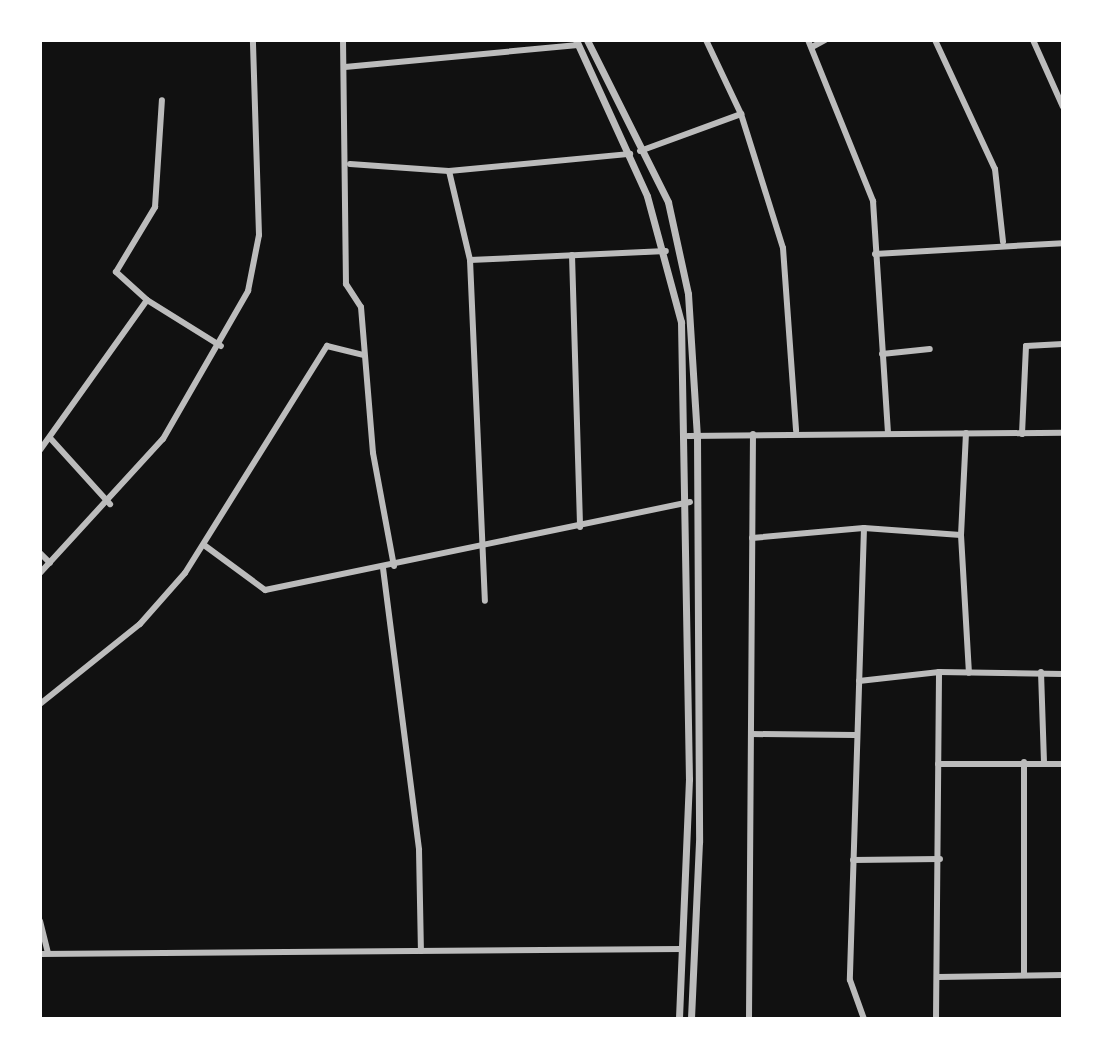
<!DOCTYPE html>
<html>
<head>
<meta charset="utf-8">
<style>
	body { margin:0 }
	#map { position:relative; width:1103px; height:1059px; overflow:hidden; background:#111; font-family:"Open Sans",sans-serif }
	div>[style] { position:absolute }
	.minor>* { height:6px; margin:-3px; padding:0 3px; transform-origin:3px; border-radius:3px; background:#bcbcbc }
	.tertiary>* { height:7px; margin:-3.5px; padding:0 3.5px; transform-origin:3.5px; border-radius:3.5px; background:#bcbcbc }
	span { translate:-50% -50%; white-space:nowrap; text-align:center; line-height:1.15; -webkit-text-stroke:6px #fff; paint-order:stroke }
	.frame { position:absolute; inset:0; border:42px solid #fff; pointer-events:none }
</style>
</head>
<body>
<div id="map">
	<div class="minor">
		<i style="left:343px;top:40px;width:244px;rotate:89.3deg"></i>
		<i style="left:346px;top:284px;width:27px;rotate:57deg"></i>
		<i style="left:361px;top:307px;width:146px;rotate:85.3deg"></i>
		<i style="left:373px;top:453px;width:115px;rotate:79.5deg"></i>
		<i style="left:706px;top:40px;width:82px;rotate:64.7deg"></i>
		<i style="left:741px;top:114px;width:140px;rotate:72.6deg"></i>
		<i style="left:783px;top:248px;width:183px;rotate:85.9deg"></i>
		<i style="left:808px;top:40px;width:174px;rotate:68deg"></i>
		<i style="left:873px;top:201px;width:233px;rotate:86.3deg"></i>
		<i style="left:935px;top:40px;width:142px;rotate:65.1deg"></i>
		<i style="left:995px;top:169px;width:73px;rotate:83.7deg"></i>
		<i style="left:1033px;top:40px;width:73px;rotate:65.9deg"></i>
		<i style="left:812px;top:47px;width:15px;rotate:-28deg"></i>
		<i style="left:345px;top:67px;width:234px;rotate:-5.4deg"></i>
		<i style="left:640px;top:151px;width:108px;rotate:-20.1deg"></i>
		<i style="left:350px;top:164px;width:99px;rotate:4deg"></i>
		<i style="left:449px;top:171px;width:182px;rotate:-5.4deg"></i>
		<i style="left:449px;top:171px;width:91px;rotate:76.7deg"></i>
		<i style="left:470px;top:260px;width:341px;rotate:87.5deg"></i>
		<i style="left:875px;top:254px;width:188px;rotate:-3.3deg"></i>
		<i style="left:572px;top:255px;width:272px;rotate:88.3deg"></i>
		<i style="left:470px;top:260px;width:196px;rotate:-2.6deg"></i>
		<i style="left:147px;top:300px;width:42px;rotate:-137.9deg"></i>
		<i style="left:116px;top:272px;width:76px;rotate:-59deg"></i>
		<i style="left:155px;top:207px;width:107px;rotate:-86.3deg"></i>
		<i style="left:882px;top:354px;width:48px;rotate:-5.9deg"></i>
		<i style="left:966px;top:433px;width:102px;rotate:92.8deg"></i>
		<i style="left:961px;top:535px;width:138px;rotate:86.7deg"></i>
		<i style="left:1022px;top:434px;width:88px;rotate:-87.4deg"></i>
		<i style="left:1026px;top:346px;width:37px;rotate:-3deg"></i>
		<i style="left:688px;top:436px;width:375px;rotate:-0.5deg"></i>
		<i style="left:51px;top:439px;width:88px;rotate:47.8deg"></i>
		<i style="left:40px;top:450px;width:184px;rotate:-54.5deg"></i>
		<i style="left:147px;top:300px;width:87px;rotate:31.9deg"></i>
		<i style="left:864px;top:528px;width:452px;rotate:91.8deg"></i>
		<i style="left:850px;top:980px;width:41px;rotate:70.3deg"></i>
		<i style="left:752px;top:538px;width:112px;rotate:-5.1deg"></i>
		<i style="left:864px;top:528px;width:97px;rotate:4.1deg"></i>
		<i style="left:204px;top:545px;width:76px;rotate:36.4deg"></i>
		<i style="left:265px;top:590px;width:434px;rotate:-11.7deg"></i>
		<i style="left:40px;top:553px;width:14px;rotate:45deg"></i>
		<i style="left:383px;top:568px;width:284px;rotate:82.7deg"></i>
		<i style="left:419px;top:850px;width:101px;rotate:88.9deg"></i>
		<i style="left:40px;top:573px;width:182px;rotate:-47.5deg"></i>
		<i style="left:163px;top:439px;width:171px;rotate:-60.1deg"></i>
		<i style="left:248px;top:291px;width:57px;rotate:-78.9deg"></i>
		<i style="left:259px;top:235px;width:195px;rotate:-91.8deg"></i>
		<i style="left:1041px;top:672px;width:92px;rotate:88.1deg"></i>
		<i style="left:859px;top:681px;width:81px;rotate:-6.4deg"></i>
		<i style="left:939px;top:672px;width:124px;rotate:0.9deg"></i>
		<i style="left:40px;top:704px;width:128px;rotate:-38.7deg"></i>
		<i style="left:140px;top:624px;width:68px;rotate:-48.6deg"></i>
		<i style="left:185px;top:573px;width:268px;rotate:-58deg"></i>
		<i style="left:327px;top:346px;width:37px;rotate:14deg"></i>
		<i style="left:752px;top:734px;width:103px;rotate:0.6deg"></i>
		<i style="left:1024px;top:762px;width:213px;rotate:90deg"></i>
		<i style="left:938px;top:764px;width:125px"></i>
		<i style="left:853px;top:860px;width:87px;rotate:-0.7deg"></i>
		<i style="left:40px;top:921px;width:33px;rotate:76deg"></i>
		<i style="left:40px;top:954px;width:642px;rotate:-0.45deg"></i>
		<i style="left:938px;top:977px;width:125px;rotate:-0.9deg"></i>
		<i style="left:749px;top:1019px;width:585px;rotate:-89.61deg"></i>
		<i style="left:936px;top:1019px;width:347px;rotate:-89.5deg"></i>
	</div>
	<div class="tertiary">
		<i style="left:576px;top:40px;width:171px;rotate:65.5deg"></i>
		<i style="left:647px;top:196px;width:131px;rotate:74.9deg"></i>
		<i style="left:681px;top:322px;width:457px;rotate:89deg"></i>
		<i style="left:689px;top:779px;width:240px;rotate:92.4deg"></i>
		<i style="left:587px;top:40px;width:181px;rotate:63.4deg"></i>
		<i style="left:668px;top:202px;width:94px;rotate:77.7deg"></i>
		<i style="left:688px;top:294px;width:142px;rotate:86.4deg"></i>
		<i style="left:697px;top:436px;width:406px;rotate:89.7deg"></i>
		<i style="left:699px;top:842px;width:177px;rotate:92.6deg"></i>
	</div>
	<div class="frame"></div>
</div>
</body>
</html>
